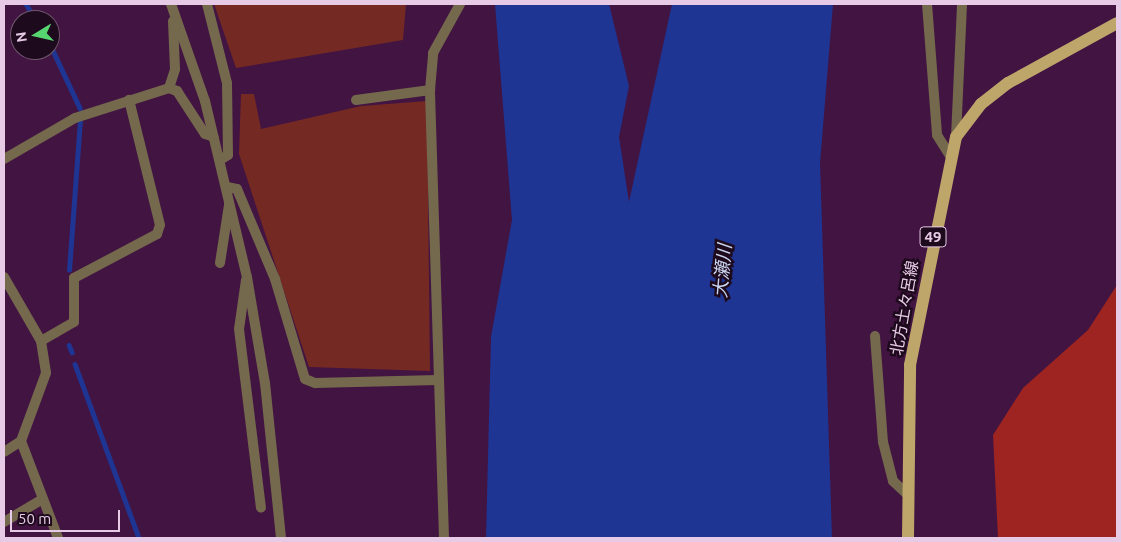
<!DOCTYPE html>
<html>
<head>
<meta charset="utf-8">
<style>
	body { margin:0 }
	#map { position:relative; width:1121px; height:542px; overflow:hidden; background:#421442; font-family:Ubuntu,"Noto Sans JP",sans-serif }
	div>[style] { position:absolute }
	.green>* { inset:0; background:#752923 }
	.forest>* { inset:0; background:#9d2420 }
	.water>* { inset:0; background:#1f3594 }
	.stream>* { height:4.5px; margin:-2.25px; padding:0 2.25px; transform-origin:2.25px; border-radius:2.25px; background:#1f3594 }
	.street>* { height:10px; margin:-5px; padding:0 5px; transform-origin:5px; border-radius:5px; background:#74684d }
	.primary>* { height:12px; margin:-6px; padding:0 6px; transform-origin:6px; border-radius:6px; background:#bea66b }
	span { translate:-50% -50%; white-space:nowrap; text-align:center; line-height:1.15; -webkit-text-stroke:5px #1e0a1d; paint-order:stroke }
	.shield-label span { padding:1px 4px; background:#1e0a1d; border:1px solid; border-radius:4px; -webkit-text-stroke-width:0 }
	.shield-label { font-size:15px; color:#e7cbe6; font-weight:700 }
	.street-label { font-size:16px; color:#e7cbe6 }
	.water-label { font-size:18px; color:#cad5ef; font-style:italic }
	.frame { position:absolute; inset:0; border:5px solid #e7cbe6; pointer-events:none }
	.north { position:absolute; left:10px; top:10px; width:50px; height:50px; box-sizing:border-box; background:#1e0a1d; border:1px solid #6e576d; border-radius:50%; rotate:261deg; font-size:14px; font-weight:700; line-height:20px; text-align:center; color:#e7cbe6 }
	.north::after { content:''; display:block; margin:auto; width:18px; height:22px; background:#57d570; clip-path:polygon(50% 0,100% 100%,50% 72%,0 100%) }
	.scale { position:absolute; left:10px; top:510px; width:110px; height:22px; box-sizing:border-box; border:2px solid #e7cbe6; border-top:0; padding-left:6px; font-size:15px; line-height:18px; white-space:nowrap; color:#e7cbe6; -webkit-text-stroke:4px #1e0a1d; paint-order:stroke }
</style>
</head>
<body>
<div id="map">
	<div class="green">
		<i style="clip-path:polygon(214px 4px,406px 4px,403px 40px,236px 68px)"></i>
		<i style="clip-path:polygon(241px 94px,254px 94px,261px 129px,361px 106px,427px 101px,430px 371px,309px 367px,239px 154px)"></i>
	</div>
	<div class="forest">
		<i style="clip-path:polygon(1117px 285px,1117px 538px,998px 538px,993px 435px,1023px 388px,1088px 330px)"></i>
	</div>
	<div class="water">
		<i style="clip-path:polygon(495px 4px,609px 4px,629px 86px,619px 137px,629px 202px,672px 4px,833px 4px,820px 163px,832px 538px,486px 538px,491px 337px,512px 220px)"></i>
	</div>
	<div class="stream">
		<i style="left:26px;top:4px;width:19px;rotate:58deg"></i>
		<i style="left:50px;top:44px;width:71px;rotate:64.9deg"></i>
		<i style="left:69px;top:270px;width:150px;rotate:-85.8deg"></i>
		<i style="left:69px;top:345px;width:8px;rotate:67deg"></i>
		<i style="left:75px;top:364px;width:185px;rotate:69.8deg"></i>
	</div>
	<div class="street">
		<i style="left:171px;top:4px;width:103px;rotate:70.7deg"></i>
		<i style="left:205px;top:101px;width:181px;rotate:76.6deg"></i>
		<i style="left:247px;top:277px;width:108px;rotate:80.4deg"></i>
		<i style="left:265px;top:383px;width:156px;rotate:84.1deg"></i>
		<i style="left:207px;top:4px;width:81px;rotate:75.8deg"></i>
		<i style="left:227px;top:83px;width:72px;rotate:89.2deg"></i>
		<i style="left:228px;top:155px;width:9px;rotate:148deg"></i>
		<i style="left:927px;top:4px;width:131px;rotate:85.6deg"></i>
		<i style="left:937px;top:135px;width:25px;rotate:58deg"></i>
		<i style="left:169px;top:88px;width:9px;rotate:21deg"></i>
		<i style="left:177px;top:91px;width:51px;rotate:56.9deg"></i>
		<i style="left:205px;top:134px;width:9px;rotate:18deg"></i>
		<i style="left:356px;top:100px;width:75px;rotate:-7.7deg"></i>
		<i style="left:956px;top:137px;width:133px;rotate:-87.4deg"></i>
		<i style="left:4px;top:159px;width:82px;rotate:-30deg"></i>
		<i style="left:75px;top:118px;width:99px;rotate:-17.7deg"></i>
		<i style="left:169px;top:88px;width:20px;rotate:-72deg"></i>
		<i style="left:175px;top:69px;width:48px;rotate:-92.4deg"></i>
		<i style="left:227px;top:187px;width:10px;rotate:11deg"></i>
		<i style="left:237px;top:189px;width:98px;rotate:67.1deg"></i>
		<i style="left:275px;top:279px;width:104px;rotate:73.3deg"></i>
		<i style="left:305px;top:379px;width:11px;rotate:22deg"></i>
		<i style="left:315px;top:383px;width:123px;rotate:-1.4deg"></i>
		<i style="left:220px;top:263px;width:59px;rotate:-81.2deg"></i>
		<i style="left:4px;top:277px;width:74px;rotate:60deg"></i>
		<i style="left:41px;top:341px;width:32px;rotate:81deg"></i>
		<i style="left:46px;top:373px;width:72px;rotate:110.2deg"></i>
		<i style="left:21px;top:441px;width:20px;rotate:147deg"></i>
		<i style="left:246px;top:280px;width:49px;rotate:98.1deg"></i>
		<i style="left:239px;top:329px;width:180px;rotate:83deg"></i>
		<i style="left:875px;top:336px;width:106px;rotate:85.7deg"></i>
		<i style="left:883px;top:442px;width:40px;rotate:75.6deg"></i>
		<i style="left:893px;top:481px;width:21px;rotate:43deg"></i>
		<i style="left:41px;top:341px;width:38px;rotate:-30deg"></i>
		<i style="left:74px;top:322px;width:44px;rotate:-90deg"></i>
		<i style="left:74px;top:278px;width:94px;rotate:-27.9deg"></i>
		<i style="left:157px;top:234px;width:9px;rotate:-72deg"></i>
		<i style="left:160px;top:225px;width:129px;rotate:-103.9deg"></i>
		<i style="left:21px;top:441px;width:104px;rotate:69.1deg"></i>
		<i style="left:4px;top:522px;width:43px;rotate:-30.7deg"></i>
		<i style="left:444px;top:538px;width:448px;rotate:-91.8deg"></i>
		<i style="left:430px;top:90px;width:37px;rotate:-85deg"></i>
		<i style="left:433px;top:53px;width:56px;rotate:-61.1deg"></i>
	</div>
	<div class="primary">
		<i style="left:908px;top:538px;width:173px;rotate:-89.3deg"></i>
		<i style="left:910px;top:365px;width:233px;rotate:-78.6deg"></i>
		<i style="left:956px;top:137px;width:41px;rotate:-52.9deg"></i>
		<i style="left:981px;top:104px;width:34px;rotate:-38deg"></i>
		<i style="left:1008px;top:83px;width:124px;rotate:-28.8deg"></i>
	</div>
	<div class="shield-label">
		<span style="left:933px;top:237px">49</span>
	</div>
	<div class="street-label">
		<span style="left:904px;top:308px;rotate:-80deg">北方土々呂線</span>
	</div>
	<div class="water-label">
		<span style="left:722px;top:271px;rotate:-85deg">大瀬川</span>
	</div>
	<div class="frame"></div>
	<div class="north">N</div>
	<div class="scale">50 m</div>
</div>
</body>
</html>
